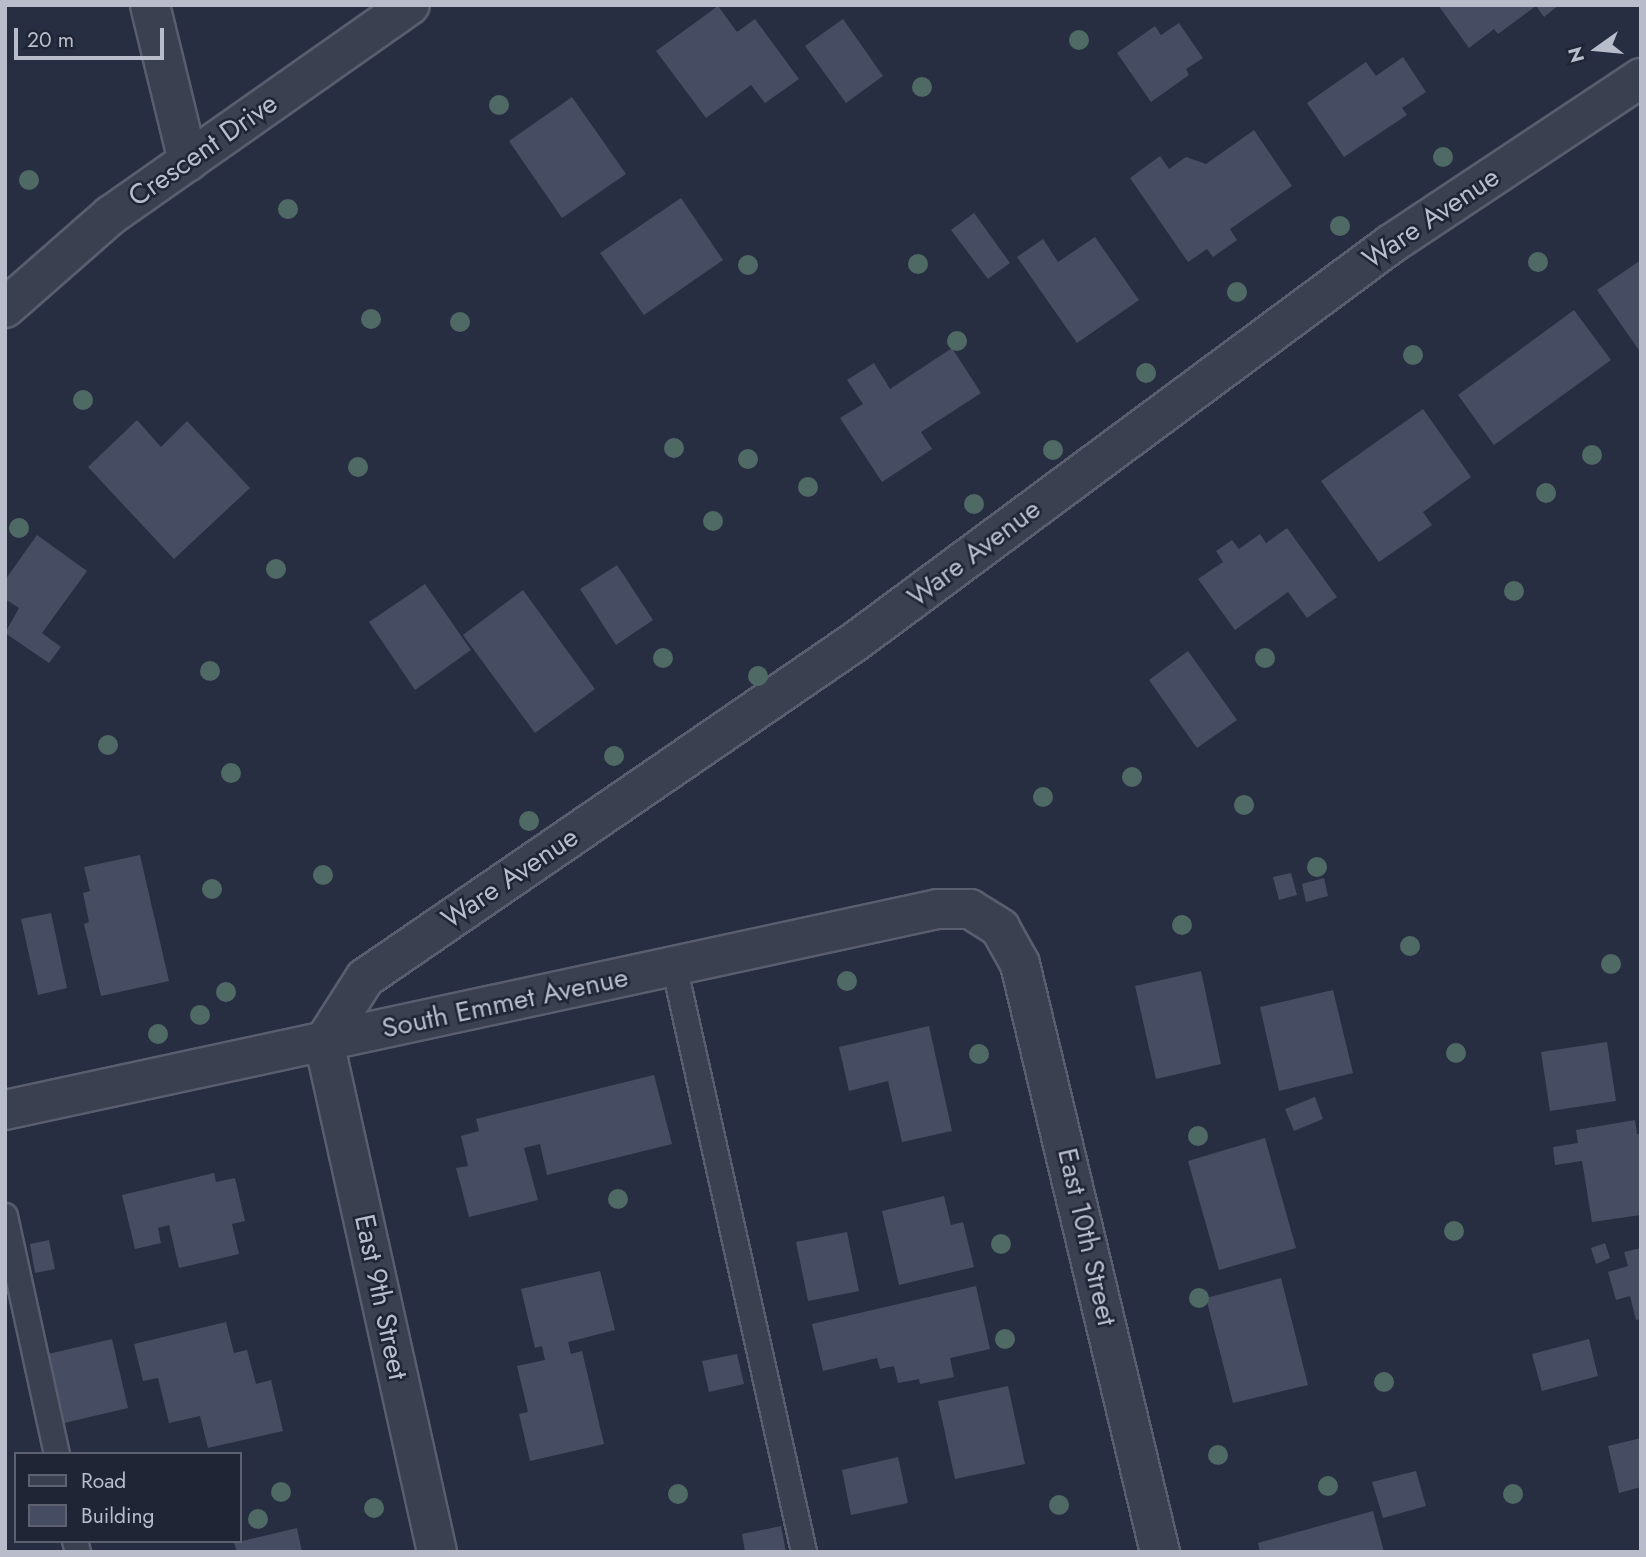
<!DOCTYPE html>
<html>
<head>
<meta charset="utf-8">
<style>
	body { margin:0 }
	#map { position:relative; width:1646px; height:1557px; overflow:hidden; background:#272e41; font-family:Jost,sans-serif }
	div>[style] { position:absolute }
	.building>* { inset:0; background:#464d63 }
	.roads { filter:drop-shadow(2px 0 #595e6e) drop-shadow(-2px 0 #595e6e) drop-shadow(0 2px #595e6e) drop-shadow(0 -2px #595e6e) }
	.service>* { height:24px; margin:-12px; padding:0 12px; transform-origin:12px; border-radius:12px; background:#3b4051 }
	.minor>* { height:38px; margin:-19px; padding:0 19px; transform-origin:19px; border-radius:19px; background:#3b4051 }
	.trees>* { width:20px; height:20px; margin:-10px; border-radius:50%; background:#4f6a64 }
	span { translate:-50% -50%; white-space:nowrap; text-align:center; line-height:1.15; -webkit-text-stroke:5px #202536; paint-order:stroke }
	.street-label { font-size:28px; color:#b8bccb }
	.frame { position:absolute; inset:0; border:7px solid #b8bccb; pointer-events:none }
	.legend { position:absolute; left:14px; top:1452px; width:228px; height:91px; box-sizing:border-box; background:#202536; border:2px solid #5d6172; margin:0; padding:9px 12px; list-style:none; font-size:21px; color:#b8bccb }
	.legend li { display:flex; align-items:center; gap:14px; height:35px }
	.legend b { width:35px; border:2px solid #5d6172 }
	.north { position:absolute; left:1562px; top:14px; width:70px; height:70px; -webkit-text-stroke:5px #202536; paint-order:stroke; rotate:255deg; font-size:19px; font-weight:700; line-height:28px; text-align:center; color:#b8bccb }
	.north::after { content:''; display:block; margin:auto; width:24px; height:32px; background:#b8bccb; clip-path:polygon(50% 0,100% 100%,50% 72%,0 100%) }
	.scale { position:absolute; left:14px; top:28px; width:150px; height:32px; box-sizing:border-box; border:4px solid #b8bccb; border-top:0; padding-left:9px; font-size:21px; line-height:24px; white-space:nowrap; color:#b8bccb; -webkit-text-stroke:5px #202536; paint-order:stroke }
</style>
</head>
<body>
<div id="map">
	<div class="building">
		<i style="clip-path:polygon(1438px 5px,1559px 5px,1544px 17px,1536px 6px,1498px 34px,1494px 29px,1469px 48px)"></i>
		<i style="clip-path:polygon(718px 6px,737px 32px,755px 19px,799px 79px,765px 103px,751px 85px,706px 118px,656px 51px)"></i>
		<i style="clip-path:polygon(843px 19px,883px 76px,846px 103px,805px 46px)"></i>
		<i style="clip-path:polygon(1179px 23px,1203px 58px,1186px 69px,1189px 75px,1151px 102px,1117px 53px,1155px 26px,1161px 35px)"></i>
		<i style="clip-path:polygon(1403px 57px,1426px 92px,1402px 108px,1407px 115px,1344px 157px,1307px 103px,1366px 62px,1376px 76px)"></i>
		<i style="clip-path:polygon(572px 97px,626px 174px,562px 218px,509px 141px)"></i>
		<i style="clip-path:polygon(1254px 130px,1292px 186px,1230px 229px,1237px 240px,1213px 257px,1207px 249px,1188px 262px,1130px 178px,1160px 156px,1169px 169px,1186px 157px,1206px 164px)"></i>
		<i style="clip-path:polygon(681px 198px,723px 260px,644px 315px,600px 253px)"></i>
		<i style="clip-path:polygon(974px 213px,1010px 263px,988px 279px,951px 230px)"></i>
		<i style="clip-path:polygon(1095px 237px,1139px 300px,1077px 343px,1017px 257px,1043px 239px,1058px 262px)"></i>
		<i style="clip-path:polygon(1641px 260px,1641px 353px,1597px 290px)"></i>
		<i style="clip-path:polygon(1574px 310px,1611px 360px,1494px 445px,1458px 395px)"></i>
		<i style="clip-path:polygon(952px 348px,981px 393px,921px 432px,932px 449px,882px 482px,840px 418px,863px 404px,847px 380px,874px 363px,890px 389px)"></i>
		<i style="clip-path:polygon(1423px 409px,1471px 477px,1423px 512px,1432px 525px,1379px 562px,1321px 481px)"></i>
		<i style="clip-path:polygon(137px 420px,161px 447px,187px 421px,250px 488px,174px 559px,88px 467px)"></i>
		<i style="clip-path:polygon(1287px 528px,1337px 597px,1307px 618px,1288px 592px,1235px 630px,1198px 579px,1223px 562px,1216px 551px,1232px 540px,1239px 549px,1260px 534px,1266px 543px)"></i>
		<i style="clip-path:polygon(37px 535px,87px 571px,42px 633px,61px 647px,49px 663px,5px 633px,19px 608px,5px 599px,5px 580px)"></i>
		<i style="clip-path:polygon(617px 565px,653px 620px,616px 645px,580px 589px)"></i>
		<i style="clip-path:polygon(425px 584px,471px 650px,415px 690px,369px 622px)"></i>
		<i style="clip-path:polygon(523px 590px,595px 689px,535px 733px,463px 635px)"></i>
		<i style="clip-path:polygon(1188px 651px,1237px 720px,1197px 748px,1149px 680px)"></i>
		<i style="clip-path:polygon(140px 855px,169px 981px,101px 996px,84px 924px,89px 922px,83px 893px,90px 891px,84px 867px)"></i>
		<i style="clip-path:polygon(1291px 873px,1297px 895px,1279px 900px,1273px 877px)"></i>
		<i style="clip-path:polygon(1324px 878px,1328px 896px,1306px 902px,1302px 884px)"></i>
		<i style="clip-path:polygon(51px 913px,67px 988px,38px 995px,21px 919px)"></i>
		<i style="clip-path:polygon(1201px 971px,1221px 1064px,1156px 1079px,1135px 986px)"></i>
		<i style="clip-path:polygon(1333px 990px,1353px 1073px,1279px 1091px,1260px 1007px)"></i>
		<i style="clip-path:polygon(929px 1026px,952px 1131px,902px 1142px,888px 1081px,849px 1091px,839px 1047px)"></i>
		<i style="clip-path:polygon(1607px 1042px,1616px 1101px,1550px 1111px,1541px 1052px)"></i>
		<i style="clip-path:polygon(654px 1075px,672px 1144px,547px 1175px,540px 1144px,524px 1148px,538px 1200px,469px 1217px,456px 1168px,468px 1166px,461px 1136px,479px 1131px,476px 1119px)"></i>
		<i style="clip-path:polygon(1315px 1097px,1323px 1119px,1294px 1131px,1285px 1109px)"></i>
		<i style="clip-path:polygon(1635px 1120px,1637px 1134px,1641px 1134px,1641px 1215px,1592px 1222px,1582px 1161px,1555px 1165px,1553px 1147px,1578px 1143px,1576px 1130px)"></i>
		<i style="clip-path:polygon(1265px 1138px,1296px 1248px,1219px 1270px,1188px 1161px)"></i>
		<i style="clip-path:polygon(214px 1173px,216px 1182px,235px 1178px,245px 1221px,232px 1224px,239px 1254px,179px 1268px,169px 1225px,158px 1228px,161px 1243px,135px 1249px,122px 1195px)"></i>
		<i style="clip-path:polygon(944px 1196px,951px 1225px,963px 1222px,974px 1267px,899px 1285px,882px 1211px)"></i>
		<i style="clip-path:polygon(847px 1232px,859px 1291px,808px 1301px,796px 1242px)"></i>
		<i style="clip-path:polygon(49px 1240px,55px 1269px,35px 1273px,30px 1244px)"></i>
		<i style="clip-path:polygon(1605px 1243px,1610px 1258px,1596px 1264px,1591px 1248px)"></i>
		<i style="clip-path:polygon(1641px 1248px,1641px 1319px,1636px 1320px,1630px 1296px,1616px 1300px,1608px 1272px,1628px 1266px,1624px 1252px)"></i>
		<i style="clip-path:polygon(600px 1271px,615px 1330px,568px 1342px,571px 1354px,582px 1351px,604px 1444px,530px 1461px,519px 1414px,528px 1412px,517px 1366px,545px 1360px,542px 1346px,535px 1348px,521px 1289px)"></i>
		<i style="clip-path:polygon(1281px 1278px,1308px 1385px,1233px 1403px,1206px 1298px)"></i>
		<i style="clip-path:polygon(976px 1286px,990px 1349px,950px 1358px,954px 1377px,920px 1384px,919px 1379px,898px 1383px,894px 1366px,880px 1369px,877px 1358px,823px 1371px,812px 1324px)"></i>
		<i style="clip-path:polygon(226px 1322px,234px 1353px,247px 1350px,256px 1384px,271px 1380px,283px 1431px,208px 1448px,200px 1416px,169px 1423px,158px 1378px,143px 1381px,134px 1344px)"></i>
		<i style="clip-path:polygon(112px 1339px,128px 1408px,60px 1424px,44px 1355px)"></i>
		<i style="clip-path:polygon(1589px 1339px,1598px 1376px,1542px 1391px,1532px 1354px)"></i>
		<i style="clip-path:polygon(737px 1354px,744px 1384px,709px 1392px,702px 1361px)"></i>
		<i style="clip-path:polygon(1008px 1386px,1025px 1464px,955px 1479px,938px 1401px)"></i>
		<i style="clip-path:polygon(1641px 1438px,1641px 1487px,1619px 1493px,1608px 1446px)"></i>
		<i style="clip-path:polygon(898px 1457px,908px 1503px,851px 1515px,842px 1470px)"></i>
		<i style="clip-path:polygon(1416px 1471px,1426px 1506px,1383px 1518px,1372px 1482px)"></i>
		<i style="clip-path:polygon(1373px 1511px,1384px 1552px,1260px 1552px,1258px 1543px)"></i>
		<i style="clip-path:polygon(781px 1526px,786px 1552px,745px 1552px,742px 1534px)"></i>
		<i style="clip-path:polygon(297px 1528px,302px 1552px,237px 1552px,234px 1543px)"></i>
	</div>
	<div class="roads">
		<div class="service">
			<i style="left:674px;top:965px;width:601px;rotate:77.51deg"></i>
			<i style="left:5px;top:1216px;width:244px;rotate:77.7deg"></i>
			<i style="left:75px;top:1541px;width:11px;rotate:75deg"></i>
		</div>
		<div class="minor">
			<i style="left:150px;top:5px;width:161px;rotate:76.3deg"></i>
			<i style="left:5px;top:308px;width:141px;rotate:-41.3deg"></i>
			<i style="left:111px;top:215px;width:365px;rotate:-35.1deg"></i>
			<i style="left:5px;top:1110px;width:954px;rotate:-12.16deg"></i>
			<i style="left:938px;top:909px;width:32px"></i>
			<i style="left:970px;top:909px;width:36px;rotate:32deg"></i>
			<i style="left:1000px;top:928px;width:41px;rotate:60.9deg"></i>
			<i style="left:1020px;top:964px;width:604px;rotate:76.61deg"></i>
			<i style="left:437px;top:1552px;width:522px;rotate:-102.49deg"></i>
			<i style="left:324px;top:1042px;width:76px;rotate:-57.4deg"></i>
			<i style="left:365px;top:978px;width:596px;rotate:-34.46deg"></i>
			<i style="left:856px;top:641px;width:666px;rotate:-36.58deg"></i>
			<i style="left:1391px;top:244px;width:300px;rotate:-33.6deg"></i>
		</div>
	</div>
	<div class="trees">
		<i style="left:1079px;top:40px"></i>
		<i style="left:922px;top:87px"></i>
		<i style="left:499px;top:105px"></i>
		<i style="left:1443px;top:157px"></i>
		<i style="left:29px;top:180px"></i>
		<i style="left:288px;top:209px"></i>
		<i style="left:1340px;top:226px"></i>
		<i style="left:1538px;top:262px"></i>
		<i style="left:918px;top:264px"></i>
		<i style="left:748px;top:265px"></i>
		<i style="left:1237px;top:292px"></i>
		<i style="left:371px;top:319px"></i>
		<i style="left:460px;top:322px"></i>
		<i style="left:957px;top:341px"></i>
		<i style="left:1413px;top:355px"></i>
		<i style="left:1146px;top:373px"></i>
		<i style="left:83px;top:400px"></i>
		<i style="left:674px;top:448px"></i>
		<i style="left:1053px;top:450px"></i>
		<i style="left:1592px;top:455px"></i>
		<i style="left:748px;top:459px"></i>
		<i style="left:358px;top:467px"></i>
		<i style="left:808px;top:487px"></i>
		<i style="left:1546px;top:493px"></i>
		<i style="left:974px;top:504px"></i>
		<i style="left:713px;top:521px"></i>
		<i style="left:19px;top:528px"></i>
		<i style="left:276px;top:569px"></i>
		<i style="left:1514px;top:591px"></i>
		<i style="left:663px;top:658px"></i>
		<i style="left:1265px;top:658px"></i>
		<i style="left:210px;top:671px"></i>
		<i style="left:758px;top:676px"></i>
		<i style="left:108px;top:745px"></i>
		<i style="left:614px;top:756px"></i>
		<i style="left:231px;top:773px"></i>
		<i style="left:1132px;top:777px"></i>
		<i style="left:1043px;top:797px"></i>
		<i style="left:1244px;top:805px"></i>
		<i style="left:529px;top:821px"></i>
		<i style="left:1317px;top:867px"></i>
		<i style="left:323px;top:875px"></i>
		<i style="left:212px;top:889px"></i>
		<i style="left:1182px;top:925px"></i>
		<i style="left:1410px;top:946px"></i>
		<i style="left:1611px;top:964px"></i>
		<i style="left:847px;top:981px"></i>
		<i style="left:226px;top:992px"></i>
		<i style="left:200px;top:1015px"></i>
		<i style="left:158px;top:1034px"></i>
		<i style="left:1456px;top:1053px"></i>
		<i style="left:979px;top:1054px"></i>
		<i style="left:1198px;top:1136px"></i>
		<i style="left:618px;top:1199px"></i>
		<i style="left:1454px;top:1231px"></i>
		<i style="left:1001px;top:1244px"></i>
		<i style="left:1199px;top:1298px"></i>
		<i style="left:1005px;top:1339px"></i>
		<i style="left:1384px;top:1382px"></i>
		<i style="left:1218px;top:1455px"></i>
		<i style="left:1328px;top:1486px"></i>
		<i style="left:281px;top:1492px"></i>
		<i style="left:678px;top:1494px"></i>
		<i style="left:1513px;top:1494px"></i>
		<i style="left:1059px;top:1505px"></i>
		<i style="left:374px;top:1508px"></i>
		<i style="left:258px;top:1519px"></i>
	</div>
	<div class="street-label">
		<span style="left:203px;top:150px;rotate:-35deg">Crescent Drive</span>
		<span style="left:1431px;top:218px;rotate:-34deg">Ware Avenue</span>
		<span style="left:974px;top:553px;rotate:-37deg">Ware Avenue</span>
		<span style="left:510px;top:878px;rotate:-34deg">Ware Avenue</span>
		<span style="left:505px;top:1003px;rotate:-12deg">South Emmet Avenue</span>
		<span style="left:1087px;top:1237px;rotate:77deg">East 10th Street</span>
		<span style="left:381px;top:1297px;rotate:78deg">East 9th Street</span>
	</div>
	<div class="frame"></div>
	<ul class="legend">
	<li><b style="height:9px;background:#3b4051"></b>Road</li>
	<li><b style="height:19px;background:#464d63"></b>Building</li>
	</ul>
	<div class="north">N</div>
	<div class="scale">20 m</div>
</div>
</body>
</html>
